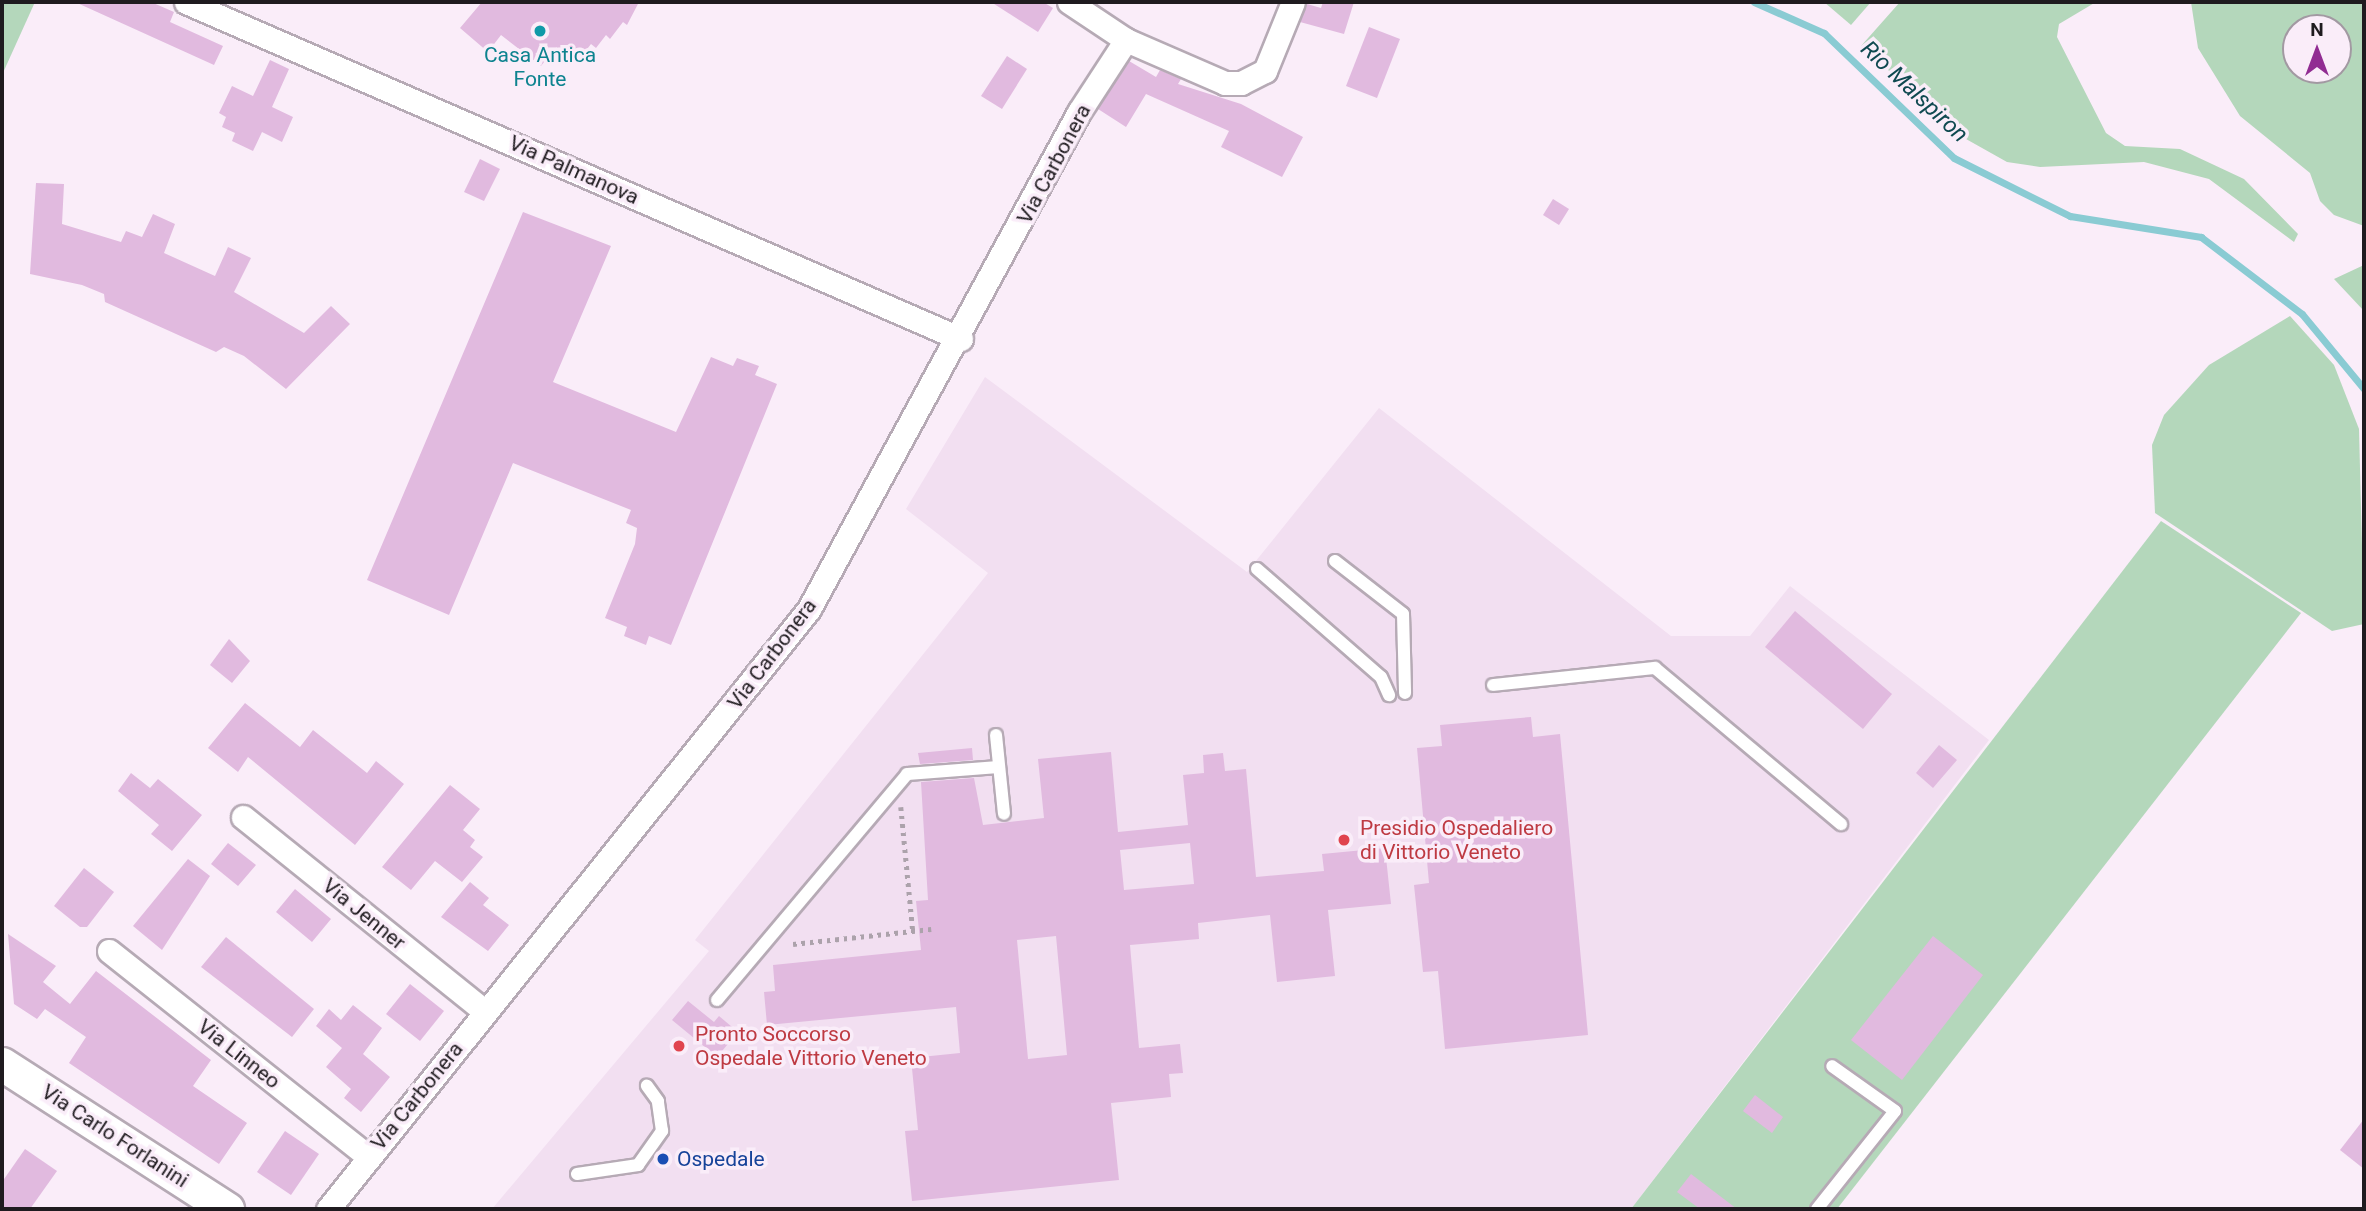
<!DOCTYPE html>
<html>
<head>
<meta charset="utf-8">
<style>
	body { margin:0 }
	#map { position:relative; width:2366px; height:1211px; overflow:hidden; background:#faedf9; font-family:Roboto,sans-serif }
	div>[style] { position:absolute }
	.built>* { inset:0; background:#f2dff1 }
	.green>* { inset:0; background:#b4d7bb }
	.stream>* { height:7px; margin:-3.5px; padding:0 3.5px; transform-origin:3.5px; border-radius:3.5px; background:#8acbd3 }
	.building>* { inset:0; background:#e1badf }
	.path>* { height:4.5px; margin-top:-2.25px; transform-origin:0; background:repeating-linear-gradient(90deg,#aca2ab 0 3.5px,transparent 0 8.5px) }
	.roads { filter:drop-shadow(2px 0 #b6aab5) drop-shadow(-2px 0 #b6aab5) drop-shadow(0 2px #b6aab5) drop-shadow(0 -2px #b6aab5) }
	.lane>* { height:12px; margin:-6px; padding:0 6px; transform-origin:6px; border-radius:6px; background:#fff }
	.street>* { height:23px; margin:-11.5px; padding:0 11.5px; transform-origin:11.5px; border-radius:11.5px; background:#fff }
	.secondary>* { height:33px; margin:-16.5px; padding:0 16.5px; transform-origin:16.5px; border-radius:16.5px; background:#fff }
	.dots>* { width:19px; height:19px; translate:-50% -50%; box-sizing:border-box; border:4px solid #faedf9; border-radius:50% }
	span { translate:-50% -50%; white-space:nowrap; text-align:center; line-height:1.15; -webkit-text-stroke:7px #faedf9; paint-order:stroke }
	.culture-label { font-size:21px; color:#0d838f }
	.street-label { font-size:21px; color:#1f1b1f }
	.health-label { font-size:21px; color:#be3a42 }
	.left { translate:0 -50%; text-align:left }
	.transit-label { font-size:21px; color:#164399 }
	.water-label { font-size:23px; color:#0f4950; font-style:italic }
	.frame { position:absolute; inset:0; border:4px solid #1f1b1f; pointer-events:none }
	.north { position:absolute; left:2282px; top:14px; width:70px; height:70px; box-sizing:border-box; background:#faedf9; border:2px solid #a299a2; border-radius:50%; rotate:0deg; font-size:19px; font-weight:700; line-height:28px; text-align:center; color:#1f1b1f }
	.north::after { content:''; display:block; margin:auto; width:24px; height:32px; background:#912c92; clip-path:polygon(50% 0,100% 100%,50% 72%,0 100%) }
</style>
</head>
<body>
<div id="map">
	<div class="built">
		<i style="clip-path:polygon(985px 377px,1247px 572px,1379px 408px,1671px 636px,1750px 636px,1790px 586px,1989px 740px,1631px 1209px,492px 1209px,709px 951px,695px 940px,988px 573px,906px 509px)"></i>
	</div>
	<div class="green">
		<i style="clip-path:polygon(2px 2px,35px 2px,2px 75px)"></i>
		<i style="clip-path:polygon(1824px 2px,1871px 2px,1851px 25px)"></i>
		<i style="clip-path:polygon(1900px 2px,2096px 2px,2059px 24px,2057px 37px,2106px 133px,2125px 146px,2180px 149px,2244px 179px,2298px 234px,2294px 242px,2209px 179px,2144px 162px,2040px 167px,2007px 162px,1966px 139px,1861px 46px)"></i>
		<i style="clip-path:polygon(evenodd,2191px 2px,2364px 2px,2364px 226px,2334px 215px,2320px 201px,2310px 173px,2240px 116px,2198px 48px,2191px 2px,2338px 28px,2338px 70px,2296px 70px,2296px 28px,2338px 28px)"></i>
		<i style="clip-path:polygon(2364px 265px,2364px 311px,2334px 279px)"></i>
		<i style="clip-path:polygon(2290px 316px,2334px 365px,2359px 429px,2364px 624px,2332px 631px,2155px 513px,2152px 445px,2164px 415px,2209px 365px)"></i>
		<i style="clip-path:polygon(2161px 521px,2301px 613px,1837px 1209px,1631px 1209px)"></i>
	</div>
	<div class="stream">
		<i style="left:1754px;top:2px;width:77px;rotate:23.9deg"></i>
		<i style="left:1824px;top:33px;width:180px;rotate:43.9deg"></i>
		<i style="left:1954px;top:158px;width:130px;rotate:26.6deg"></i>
		<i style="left:2070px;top:216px;width:133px;rotate:9.1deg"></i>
		<i style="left:2201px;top:237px;width:127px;rotate:37.3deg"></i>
		<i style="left:2302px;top:314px;width:97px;rotate:50.4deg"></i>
	</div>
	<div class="building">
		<i style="clip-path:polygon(75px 2px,151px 2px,174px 12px,170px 22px,223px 46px,214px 65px)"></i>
		<i style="clip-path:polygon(482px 2px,639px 2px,627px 25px,623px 22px,610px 39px,606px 35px,596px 48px,591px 44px,581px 57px,571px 49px,563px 62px,551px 53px,541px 66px,501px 35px,488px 52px,460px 28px)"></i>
		<i style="clip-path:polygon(991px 2px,1043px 2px,1053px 8px,1038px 32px)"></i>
		<i style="clip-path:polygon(1323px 2px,1354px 2px,1344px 34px,1300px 22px,1307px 4px,1321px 8px)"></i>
		<i style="clip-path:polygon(1369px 27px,1400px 39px,1377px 98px,1346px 86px)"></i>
		<i style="clip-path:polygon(1007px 56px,1027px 69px,1002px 109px,981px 96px)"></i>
		<i style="clip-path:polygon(270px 60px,289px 69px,272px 107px,293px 117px,282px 142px,262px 132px,253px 151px,232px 141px,235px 133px,222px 127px,226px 117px,219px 113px,232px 86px,253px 96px)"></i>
		<i style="clip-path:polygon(1129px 61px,1156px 77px,1160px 70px,1181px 79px,1178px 84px,1241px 104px,1303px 137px,1282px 177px,1221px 147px,1229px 131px,1146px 94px,1126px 127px,1098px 109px)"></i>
		<i style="clip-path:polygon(480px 159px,500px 169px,484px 201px,464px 192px)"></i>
		<i style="clip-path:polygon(36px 183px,64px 184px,62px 224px,121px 242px,126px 231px,142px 237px,153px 214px,175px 224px,164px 253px,215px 276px,228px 247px,251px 258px,234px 292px,304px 333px,331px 306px,350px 324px,286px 389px,244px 356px,224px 347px,216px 352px,105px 302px,104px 294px,82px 285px,30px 274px)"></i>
		<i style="clip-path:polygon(1553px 199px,1569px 209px,1559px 225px,1543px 215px)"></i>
		<i style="clip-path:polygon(523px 212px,611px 246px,553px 382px,676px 432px,711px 357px,733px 366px,737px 358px,759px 366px,755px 375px,777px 384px,671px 645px,649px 636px,646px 645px,624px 636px,627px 627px,605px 618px,635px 544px,637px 528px,626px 523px,631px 510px,513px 463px,449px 615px,367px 580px)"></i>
		<i style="clip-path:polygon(1795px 611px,1892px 694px,1863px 729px,1765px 647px)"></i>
		<i style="clip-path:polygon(229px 639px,250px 661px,232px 683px,210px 665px)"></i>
		<i style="clip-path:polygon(245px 703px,300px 747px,313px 730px,367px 773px,376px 761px,404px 784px,355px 845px,248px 757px,238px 772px,208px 748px)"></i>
		<i style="clip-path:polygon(1531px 717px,1533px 737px,1560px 734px,1588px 1035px,1445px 1049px,1438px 971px,1423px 972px,1414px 885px,1429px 883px,1417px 748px,1442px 746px,1440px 725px)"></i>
		<i style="clip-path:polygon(1939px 745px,1957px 760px,1933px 788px,1916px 773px)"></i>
		<i style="clip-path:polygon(972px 748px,973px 760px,920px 764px,918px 753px)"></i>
		<i style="clip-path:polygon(evenodd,1111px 752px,1118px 832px,1188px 825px,1183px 775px,1204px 773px,1203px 755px,1223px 753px,1225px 771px,1246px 769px,1256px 877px,1324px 871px,1322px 854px,1385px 848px,1391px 904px,1328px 910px,1335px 976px,1277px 982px,1270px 915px,1198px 923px,1199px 939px,1130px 945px,1139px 1048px,1180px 1044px,1183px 1073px,1169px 1074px,1171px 1097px,1111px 1103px,1119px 1180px,912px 1201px,905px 1131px,918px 1130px,911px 1058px,960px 1053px,956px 1007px,767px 1025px,764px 992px,775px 991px,773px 965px,921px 950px,916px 901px,928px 900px,921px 782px,974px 778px,983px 825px,1044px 818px,1038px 759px,1111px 752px,1190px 843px,1194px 884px,1124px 890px,1120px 850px,1190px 843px,1111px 752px,1056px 936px,1067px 1055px,1028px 1059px,1017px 940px,1056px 936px)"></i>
		<i style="clip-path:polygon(131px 773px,150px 788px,158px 779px,202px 815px,172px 851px,151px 834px,159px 825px,118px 791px)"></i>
		<i style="clip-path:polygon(450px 785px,480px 809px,463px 830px,475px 840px,470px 847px,483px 857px,462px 882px,435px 861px,411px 890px,382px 867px)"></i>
		<i style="clip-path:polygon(228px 843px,256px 865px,238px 886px,211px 864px)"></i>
		<i style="clip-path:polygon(188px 859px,210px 876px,162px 950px,133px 926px)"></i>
		<i style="clip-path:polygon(84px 868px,114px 892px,87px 927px,80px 927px,54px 906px)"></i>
		<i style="clip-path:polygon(470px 882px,489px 898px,483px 905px,509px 925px,488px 951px,441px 917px)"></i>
		<i style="clip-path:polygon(295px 889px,331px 919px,312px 942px,276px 912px)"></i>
		<i style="clip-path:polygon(8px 934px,56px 966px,43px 982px,70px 1004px,96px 971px,211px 1060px,193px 1086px,247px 1123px,219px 1164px,69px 1063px,86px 1037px,45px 1009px,37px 1019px,14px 1004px)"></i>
		<i style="clip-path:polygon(1933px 936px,1983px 975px,1902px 1080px,1851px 1040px)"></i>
		<i style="clip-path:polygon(226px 937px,314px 1009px,292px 1037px,201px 967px)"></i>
		<i style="clip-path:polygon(410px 984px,444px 1011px,420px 1041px,386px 1014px)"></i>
		<i style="clip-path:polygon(688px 1001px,714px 1022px,719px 1016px,738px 1032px,717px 1057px,672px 1020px)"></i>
		<i style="clip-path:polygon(353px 1005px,382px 1028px,363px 1054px,390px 1077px,361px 1112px,344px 1098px,351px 1089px,326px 1067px,342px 1048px,316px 1026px,329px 1009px,341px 1020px)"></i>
		<i style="clip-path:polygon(1755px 1095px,1783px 1117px,1772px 1133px,1743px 1111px)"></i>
		<i style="clip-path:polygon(2364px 1119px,2364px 1169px,2340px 1150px)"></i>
		<i style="clip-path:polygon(285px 1131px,319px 1154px,291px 1195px,257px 1172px)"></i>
		<i style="clip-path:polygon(25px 1149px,57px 1171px,30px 1209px,2px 1209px,2px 1182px)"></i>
		<i style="clip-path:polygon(1691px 1174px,1737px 1209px,1700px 1209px,1677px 1192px)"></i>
	</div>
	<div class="path">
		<i style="left:901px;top:807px;width:125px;rotate:84.5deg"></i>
		<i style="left:793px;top:944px;width:139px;rotate:-6.2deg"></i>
	</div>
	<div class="roads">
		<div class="lane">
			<i style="left:1335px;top:561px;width:86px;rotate:37.9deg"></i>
			<i style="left:1403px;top:614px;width:79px;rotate:88.5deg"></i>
			<i style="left:1257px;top:569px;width:164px;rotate:41.1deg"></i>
			<i style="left:1381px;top:677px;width:20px;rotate:66deg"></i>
			<i style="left:1493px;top:685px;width:163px;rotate:-6deg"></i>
			<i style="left:1655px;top:668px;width:243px;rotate:40deg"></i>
			<i style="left:996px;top:735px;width:79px;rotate:84.2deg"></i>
			<i style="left:717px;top:1000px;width:295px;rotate:-49.9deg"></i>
			<i style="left:907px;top:774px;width:92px;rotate:-4.4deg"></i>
			<i style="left:577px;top:1174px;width:62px;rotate:-8.4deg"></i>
			<i style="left:638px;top:1165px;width:42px;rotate:-54.8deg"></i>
			<i style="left:662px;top:1131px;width:30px;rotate:-98deg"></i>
			<i style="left:658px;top:1101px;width:19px;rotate:-126deg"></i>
			<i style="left:1817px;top:1209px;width:125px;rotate:-51.5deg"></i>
			<i style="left:1895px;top:1111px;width:77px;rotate:-144.5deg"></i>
		</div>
		<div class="street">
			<i style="left:186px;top:2px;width:845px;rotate:23.5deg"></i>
			<i style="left:1069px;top:2px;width:69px;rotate:33.7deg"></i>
			<i style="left:1126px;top:40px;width:108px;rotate:23.5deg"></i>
			<i style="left:1225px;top:83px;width:16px"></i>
			<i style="left:1241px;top:83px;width:27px;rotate:-27deg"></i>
			<i style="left:1265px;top:71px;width:74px;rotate:-67.9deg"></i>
			<i style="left:243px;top:817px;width:309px;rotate:38.8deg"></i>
			<i style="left:109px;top:951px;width:332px;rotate:38.4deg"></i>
			<i style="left:328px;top:1209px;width:769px;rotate:-51.28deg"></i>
			<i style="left:809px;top:609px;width:566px;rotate:-61.49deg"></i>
			<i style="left:1079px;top:112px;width:86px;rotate:-56.9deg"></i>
		</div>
		<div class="secondary">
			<i style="left:2px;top:1064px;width:268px;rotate:32.8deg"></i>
		</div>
	</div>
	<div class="dots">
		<i style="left:540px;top:31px;background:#0f9aa8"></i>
		<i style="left:1344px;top:840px;background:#e0444e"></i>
		<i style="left:679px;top:1046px;background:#e0444e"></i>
		<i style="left:663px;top:1159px;background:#1a4fb4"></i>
	</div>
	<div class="culture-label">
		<span style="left:540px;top:67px">Casa Antica<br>Fonte</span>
	</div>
	<div class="street-label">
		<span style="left:1054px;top:164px;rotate:-62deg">Via Carbonera</span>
		<span style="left:574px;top:170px;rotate:24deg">Via Palmanova</span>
		<span style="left:772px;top:654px;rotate:-53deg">Via Carbonera</span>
		<span style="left:364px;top:914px;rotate:39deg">Via Jenner</span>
		<span style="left:239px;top:1054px;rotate:38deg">Via Linneo</span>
		<span style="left:417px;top:1096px;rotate:-51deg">Via Carbonera</span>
		<span style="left:115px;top:1136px;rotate:33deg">Via Carlo Forlanini</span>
	</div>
	<div class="health-label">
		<span class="left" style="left:1360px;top:840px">Presidio Ospedaliero<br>di Vittorio Veneto</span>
		<span class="left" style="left:695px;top:1046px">Pronto Soccorso<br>Ospedale Vittorio Veneto</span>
	</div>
	<div class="transit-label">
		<span class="left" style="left:677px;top:1159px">Ospedale</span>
	</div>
	<div class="water-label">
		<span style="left:1914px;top:92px;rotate:43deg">Rio Malspiron</span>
	</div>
	<div class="frame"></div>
	<div class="north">N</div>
</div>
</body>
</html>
